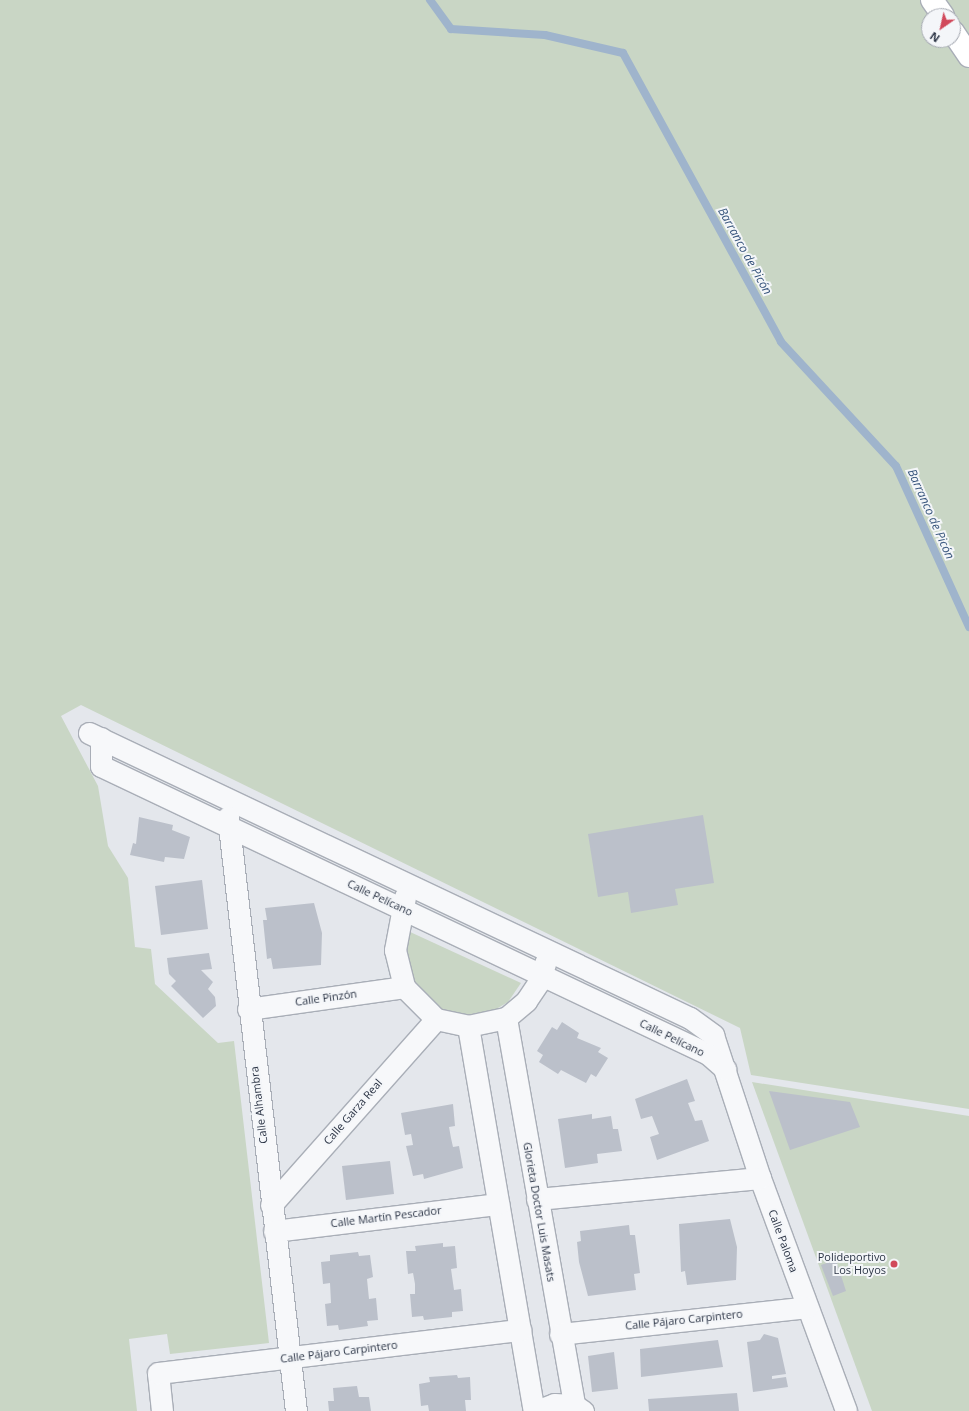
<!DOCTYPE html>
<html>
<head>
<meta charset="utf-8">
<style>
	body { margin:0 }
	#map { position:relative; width:969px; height:1411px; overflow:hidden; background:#e4e7ec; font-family:"Open Sans",sans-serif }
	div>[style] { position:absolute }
	.green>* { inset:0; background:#c9d6c5 }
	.stream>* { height:8px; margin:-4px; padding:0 4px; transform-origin:4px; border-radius:4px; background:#9fb4cc }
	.building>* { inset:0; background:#bbc0ca }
	.roads { filter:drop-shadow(1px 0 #a9aeb7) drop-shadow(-1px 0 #a9aeb7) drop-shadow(0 1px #a9aeb7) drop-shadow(0 -1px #a9aeb7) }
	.street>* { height:21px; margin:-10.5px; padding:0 10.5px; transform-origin:10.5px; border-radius:10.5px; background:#f7f8fa }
	.secondary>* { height:22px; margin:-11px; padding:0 11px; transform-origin:11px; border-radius:11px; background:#fff }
	.dots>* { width:11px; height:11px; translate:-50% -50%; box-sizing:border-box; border:2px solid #f4f6f9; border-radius:50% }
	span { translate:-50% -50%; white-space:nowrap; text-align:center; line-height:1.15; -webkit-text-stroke:4px #f4f6f9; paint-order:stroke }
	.street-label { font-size:11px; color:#2b3445 }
	.poi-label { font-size:11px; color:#2b3445 }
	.right { translate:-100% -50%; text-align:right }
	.water-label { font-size:12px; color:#34527a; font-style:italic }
	.north { position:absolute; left:921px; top:8px; width:40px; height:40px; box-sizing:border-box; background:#f4f6f9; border:1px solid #a4a8b1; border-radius:50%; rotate:214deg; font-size:11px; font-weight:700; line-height:16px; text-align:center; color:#2b3445 }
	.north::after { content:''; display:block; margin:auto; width:14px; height:18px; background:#d1495b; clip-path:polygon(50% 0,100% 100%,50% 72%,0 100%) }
</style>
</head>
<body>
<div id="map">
	<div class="green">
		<i style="clip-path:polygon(evenodd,0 0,969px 0,969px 1109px,751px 1075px,740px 1028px,81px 705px,61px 716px,98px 786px,108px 846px,128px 878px,135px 947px,151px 949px,155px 984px,218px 1043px,234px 1041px,269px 1343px,170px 1354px,167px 1334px,129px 1339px,137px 1411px,0 1411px,0 0,929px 16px,953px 16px,953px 40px,929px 40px,929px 16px)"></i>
		<i style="clip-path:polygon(408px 931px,521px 983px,508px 1002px,488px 1014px,453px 1014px,442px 1010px,431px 1004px,413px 986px,404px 960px)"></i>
		<i style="clip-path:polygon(752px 1082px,969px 1116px,969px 1411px,872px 1411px)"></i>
	</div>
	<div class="stream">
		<i style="left:430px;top:0;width:36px;rotate:54deg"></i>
		<i style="left:451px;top:29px;width:94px;rotate:3.7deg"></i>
		<i style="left:545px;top:35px;width:80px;rotate:13deg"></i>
		<i style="left:623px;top:53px;width:329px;rotate:61.3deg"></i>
		<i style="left:781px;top:342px;width:169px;rotate:47.2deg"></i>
		<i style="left:896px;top:466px;width:177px;rotate:65.6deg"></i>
	</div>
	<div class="building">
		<i style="clip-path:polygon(703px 815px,714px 883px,675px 889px,678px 905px,631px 913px,628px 892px,598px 897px,588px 834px)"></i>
		<i style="clip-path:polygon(139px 817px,173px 825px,172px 830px,190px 837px,184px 859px,165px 857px,164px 862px,130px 855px,133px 843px,136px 844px)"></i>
		<i style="clip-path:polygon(202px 880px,208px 929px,161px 935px,155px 886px)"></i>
		<i style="clip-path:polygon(314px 903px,322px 933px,321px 965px,273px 969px,271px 958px,267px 959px,263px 920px,267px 920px,265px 908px)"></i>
		<i style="clip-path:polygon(209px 953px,212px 969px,201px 970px,213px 982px,208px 989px,215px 997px,216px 1006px,203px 1018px,171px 986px,176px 981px,169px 974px,167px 958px)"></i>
		<i style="clip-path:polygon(562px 1022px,579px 1033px,577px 1038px,601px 1048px,598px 1052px,608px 1058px,596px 1077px,591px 1074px,586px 1083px,561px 1070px,558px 1074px,539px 1062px,543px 1055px,537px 1051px,552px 1027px,557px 1030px)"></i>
		<i style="clip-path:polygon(687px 1079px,695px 1101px,688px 1103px,695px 1121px,702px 1120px,709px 1141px,657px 1160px,650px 1137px,659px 1134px,652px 1116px,641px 1119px,635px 1099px)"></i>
		<i style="clip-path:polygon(769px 1091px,850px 1102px,860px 1127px,790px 1150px)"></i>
		<i style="clip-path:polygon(453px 1104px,455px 1126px,449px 1127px,451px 1138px,453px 1147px,459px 1146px,463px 1168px,424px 1179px,423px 1174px,413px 1176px,406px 1146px,413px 1145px,411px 1134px,405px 1135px,401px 1113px)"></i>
		<i style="clip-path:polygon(592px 1114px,592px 1119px,611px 1116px,613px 1129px,618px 1129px,622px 1151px,597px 1154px,598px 1163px,565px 1168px,558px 1119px)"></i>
		<i style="clip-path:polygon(390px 1161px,394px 1194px,346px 1200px,342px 1166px)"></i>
		<i style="clip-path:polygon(730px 1219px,737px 1247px,736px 1280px,687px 1285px,685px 1271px,681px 1272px,679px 1224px)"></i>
		<i style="clip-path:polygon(629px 1225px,630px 1235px,635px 1235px,640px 1273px,634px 1274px,636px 1290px,588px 1296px,579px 1262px,577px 1242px,581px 1241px,580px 1231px)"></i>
		<i style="clip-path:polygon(443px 1243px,443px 1247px,455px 1246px,457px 1268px,451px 1269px,454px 1290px,461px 1289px,463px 1311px,452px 1312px,452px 1317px,424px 1320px,423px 1316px,412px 1317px,410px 1294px,415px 1294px,415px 1284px,413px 1273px,408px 1274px,406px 1251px,416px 1251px,415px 1246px)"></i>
		<i style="clip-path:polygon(358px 1252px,359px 1256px,370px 1255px,373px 1277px,367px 1279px,369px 1299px,376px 1298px,378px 1320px,367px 1321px,368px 1326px,339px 1330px,338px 1325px,327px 1326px,325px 1304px,331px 1303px,330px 1283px,323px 1284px,321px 1262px,330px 1261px,330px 1255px)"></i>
		<i style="clip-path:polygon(836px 1260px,846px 1291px,833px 1296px,821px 1265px)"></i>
		<i style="clip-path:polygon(764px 1334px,778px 1338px,786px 1374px,772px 1376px,772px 1379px,786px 1377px,788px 1387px,753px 1392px,747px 1342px,760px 1340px)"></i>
		<i style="clip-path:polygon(718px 1340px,723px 1367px,641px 1377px,640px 1349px)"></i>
		<i style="clip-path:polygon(614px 1352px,618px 1389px,592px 1392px,588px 1356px)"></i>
		<i style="clip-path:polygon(457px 1375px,458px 1378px,470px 1377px,471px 1400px,465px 1400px,466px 1411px,429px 1411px,428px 1405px,421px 1406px,419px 1384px,430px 1382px,429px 1377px)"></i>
		<i style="clip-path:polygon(357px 1386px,359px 1397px,369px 1397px,371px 1411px,329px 1411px,328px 1401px,334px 1401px,333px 1388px)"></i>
		<i style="clip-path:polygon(737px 1393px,739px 1411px,649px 1411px,648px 1399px)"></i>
	</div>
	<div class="roads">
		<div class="street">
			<i style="left:89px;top:733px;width:665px;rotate:25.37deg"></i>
			<i style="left:690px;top:1018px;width:29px;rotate:36deg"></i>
			<i style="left:713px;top:1035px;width:151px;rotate:71.8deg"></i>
			<i style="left:760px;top:1178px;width:248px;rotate:69.7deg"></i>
			<i style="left:101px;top:738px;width:28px;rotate:90deg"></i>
			<i style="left:101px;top:766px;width:672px;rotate:25.38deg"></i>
			<i style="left:708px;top:1054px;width:23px;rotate:41deg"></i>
			<i style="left:228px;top:817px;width:598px;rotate:83.47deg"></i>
			<i style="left:405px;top:897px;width:54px;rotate:100.7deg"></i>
			<i style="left:395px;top:950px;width:38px;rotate:76deg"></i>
			<i style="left:404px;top:987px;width:45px;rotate:45deg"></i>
			<i style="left:436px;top:1019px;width:33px;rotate:12deg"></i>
			<i style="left:468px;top:1026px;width:39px;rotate:-12deg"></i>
			<i style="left:506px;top:1018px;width:26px;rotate:-40deg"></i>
			<i style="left:526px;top:1001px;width:23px;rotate:-56deg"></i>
			<i style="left:539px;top:982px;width:20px;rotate:-72deg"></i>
			<i style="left:248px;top:1009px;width:158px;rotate:-8deg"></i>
			<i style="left:506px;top:1018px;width:393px;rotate:80deg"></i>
			<i style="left:468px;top:1026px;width:391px;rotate:80.3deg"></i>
			<i style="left:537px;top:1199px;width:224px;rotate:-5.4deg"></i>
			<i style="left:271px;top:1205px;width:249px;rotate:-48.4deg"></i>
			<i style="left:274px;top:1231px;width:226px;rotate:-6.9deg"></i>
			<i style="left:560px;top:1334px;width:248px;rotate:-6.2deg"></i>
			<i style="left:162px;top:1411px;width:38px;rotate:-96deg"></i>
			<i style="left:158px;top:1373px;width:365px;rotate:-6.8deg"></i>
			<i style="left:536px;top:1411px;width:19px;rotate:-21deg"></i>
			<i style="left:554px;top:1404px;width:20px;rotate:3deg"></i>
			<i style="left:574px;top:1405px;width:11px;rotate:34deg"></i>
		</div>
		<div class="secondary">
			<i style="left:932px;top:0;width:19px;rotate:55deg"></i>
			<i style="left:953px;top:32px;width:29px;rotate:56deg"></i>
		</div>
	</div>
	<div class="dots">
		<i style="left:894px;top:1264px;background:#d1495b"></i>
	</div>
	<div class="street-label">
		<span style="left:380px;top:898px;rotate:25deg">Calle Pelícano</span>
		<span style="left:326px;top:998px;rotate:-8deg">Calle Pinzón</span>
		<span style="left:672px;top:1038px;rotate:26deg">Calle Pelícano</span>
		<span style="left:259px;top:1105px;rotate:-97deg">Calle Alhambra</span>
		<span style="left:353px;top:1112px;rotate:-49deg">Calle Garza Real</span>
		<span style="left:539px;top:1212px;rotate:80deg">Glorieta Doctor Luis Masats</span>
		<span style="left:386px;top:1217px;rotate:-7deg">Calle Martín Pescador</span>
		<span style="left:783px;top:1241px;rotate:70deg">Calle Paloma</span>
		<span style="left:684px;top:1320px;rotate:-6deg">Calle Pájaro Carpintero</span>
		<span style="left:339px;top:1352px;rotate:-7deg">Calle Pájaro Carpintero</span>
	</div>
	<div class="poi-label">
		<span class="right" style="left:886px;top:1264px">Polideportivo<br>Los Hoyos</span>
	</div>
	<div class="water-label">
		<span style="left:745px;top:251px;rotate:61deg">Barranco de Picón</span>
		<span style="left:931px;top:514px;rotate:66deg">Barranco de Picón</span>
	</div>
	<div class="north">N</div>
</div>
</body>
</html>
